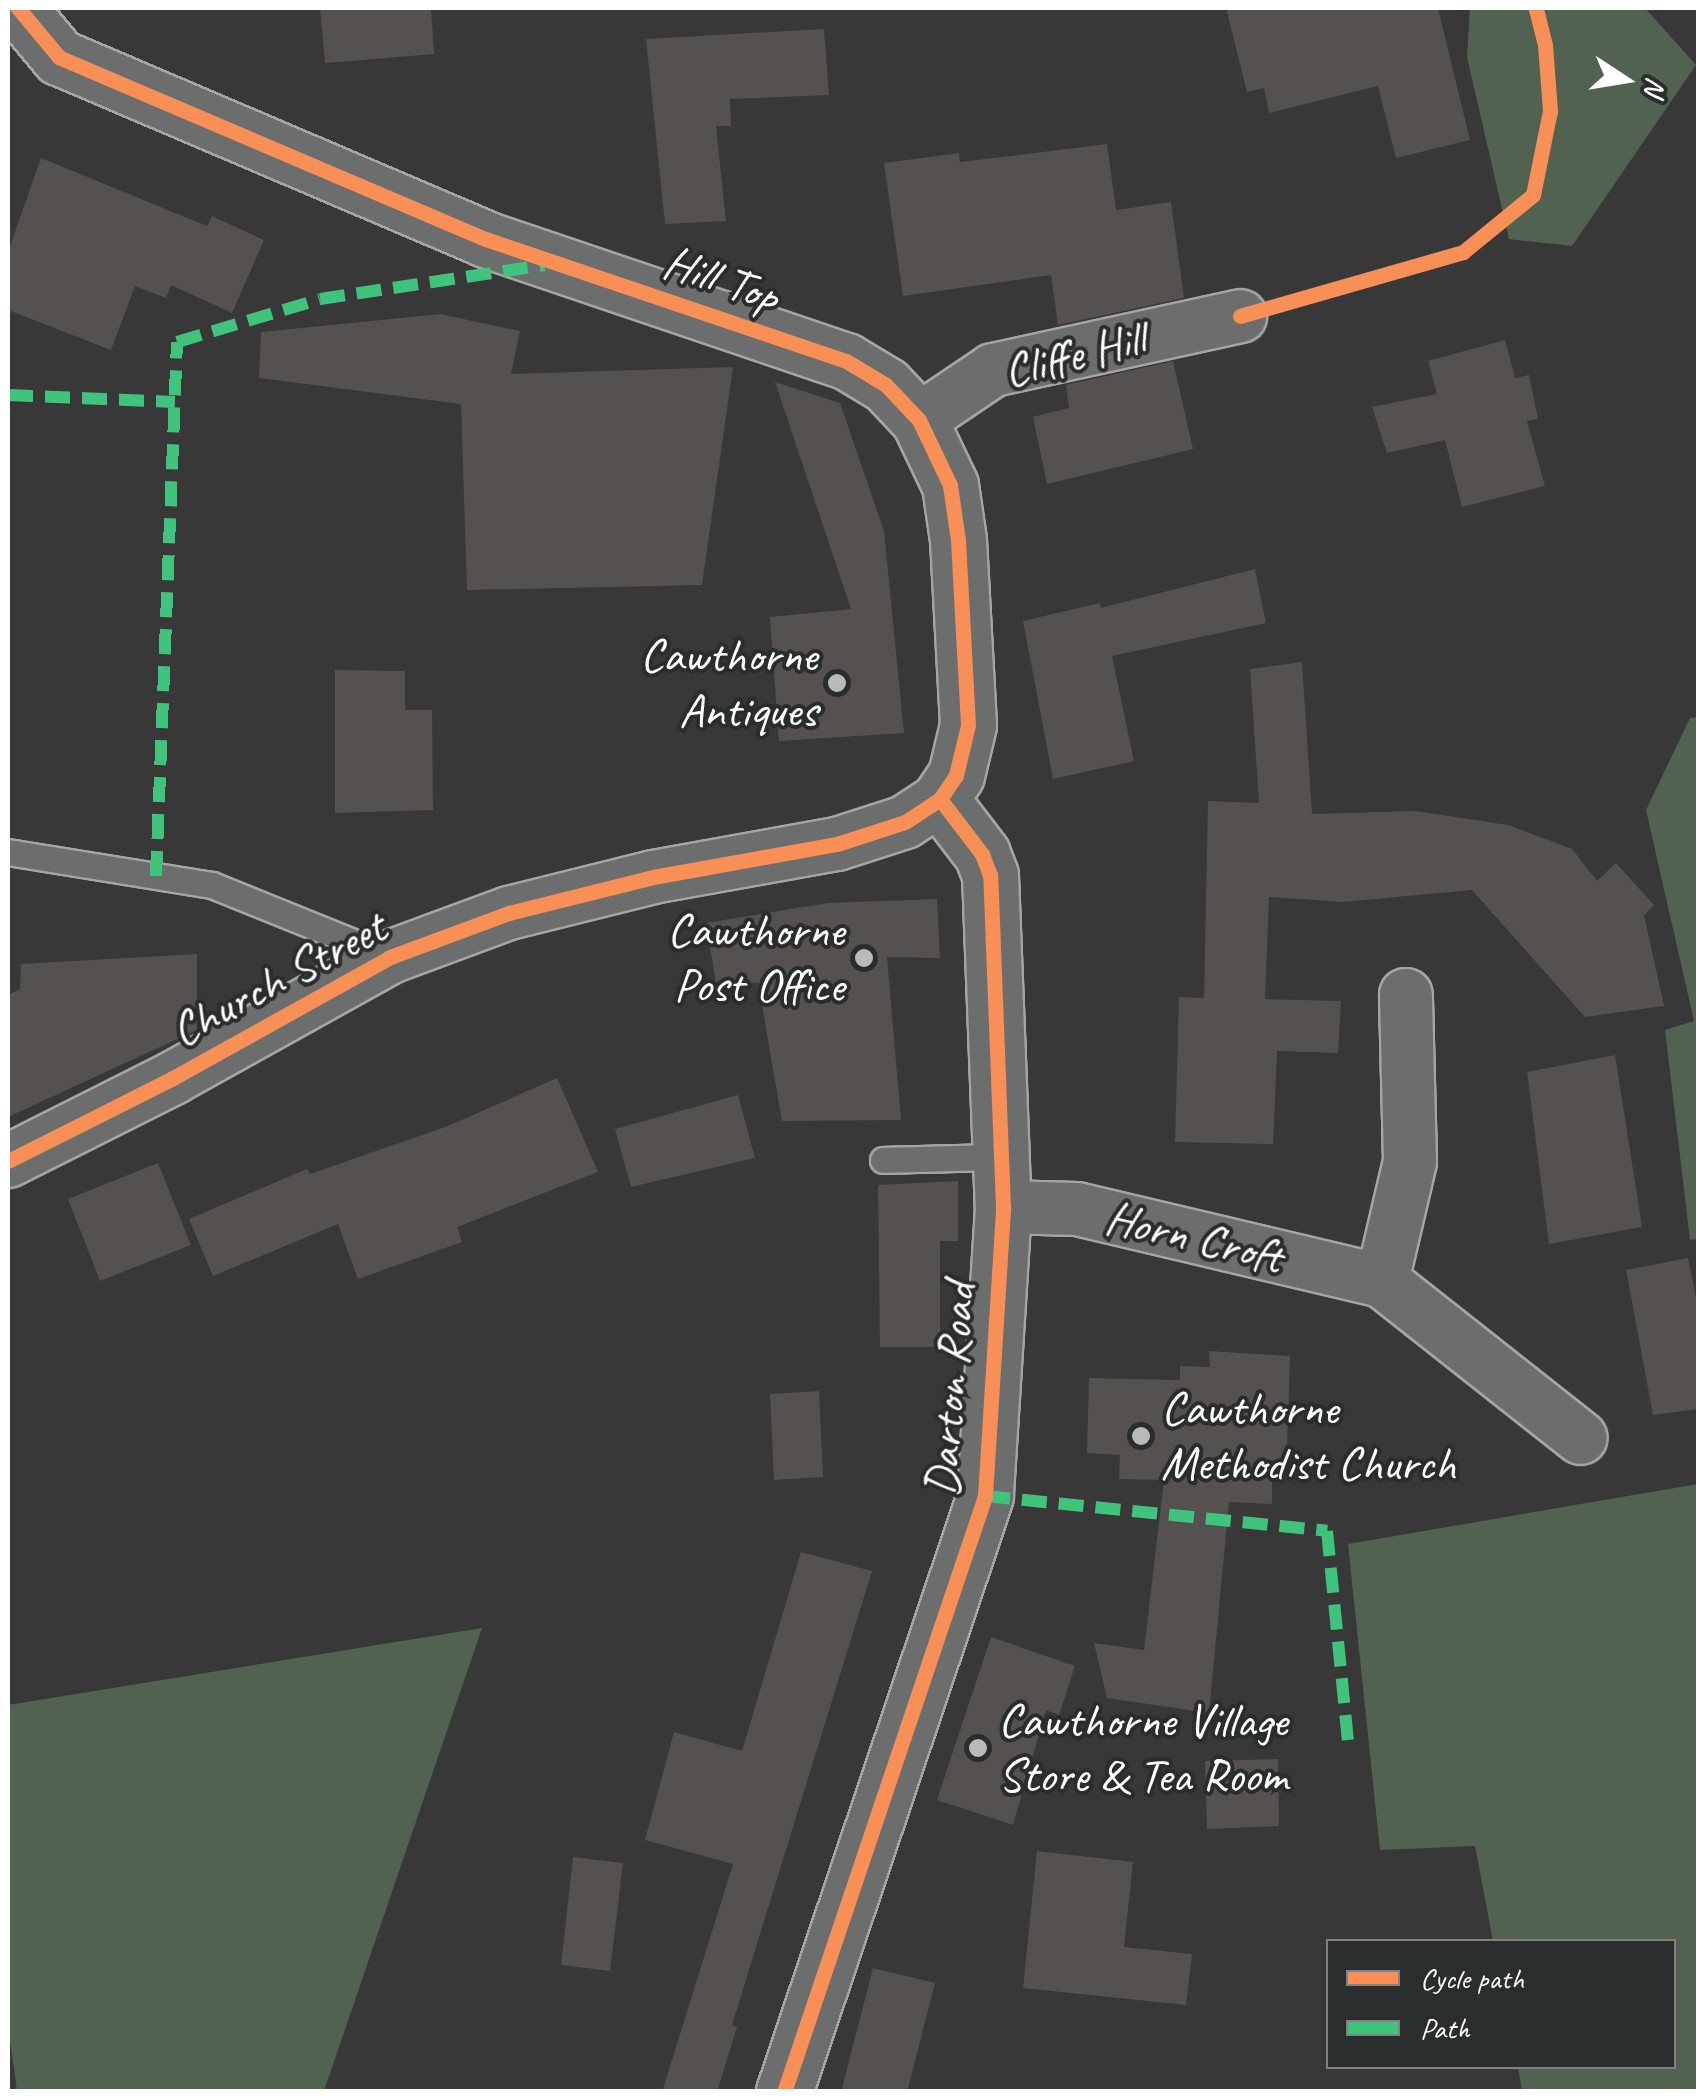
<!DOCTYPE html>
<html>
<head>
<meta charset="utf-8">
<style>
	body { margin:0 }
	#map { position:relative; width:1706px; height:2099px; overflow:hidden; background:#383838; font-family:Caveat,sans-serif }
	div>[style] { position:absolute }
	.green>* { inset:0; background:#516250 }
	.building>* { inset:0; background:#54514f }
	.roads { filter:drop-shadow(2px 0 #a5a5a5) drop-shadow(-2px 0 #a5a5a5) drop-shadow(0 2px #a5a5a5) drop-shadow(0 -2px #a5a5a5) }
	.service>* { height:25px; margin:-12.5px; padding:0 12.5px; transform-origin:12.5px; border-radius:12.5px; background:#6c6d6d }
	.minor>* { height:52px; margin:-26px; padding:0 26px; transform-origin:26px; border-radius:26px; background:#6c6d6d }
	.tertiary>* { height:55px; margin:-27.5px; padding:0 27.5px; transform-origin:27.5px; border-radius:27.5px; background:#6c6d6d }
	.quiet>* { height:12px; margin-top:-6px; transform-origin:0; background:repeating-linear-gradient(90deg,#40c37c 0 25px,transparent 0 37px) }
	.cycleway>* { height:15px; margin:-7.5px; padding:0 7.5px; transform-origin:7.5px; border-radius:7.5px; background:#f78f57 }
	.dots>* { width:28px; height:28px; translate:-50% -50%; box-sizing:border-box; border:5px solid #2a2d2e; border-radius:50% }
	span { translate:-50% -50%; white-space:nowrap; text-align:center; line-height:1.15; -webkit-text-stroke:8px #2a2d2e; paint-order:stroke }
	.street-label { font-size:48px; color:#fff }
	.poi-label { font-size:48px; color:#fff }
	.right { translate:-100% -50%; text-align:right }
	.left { translate:0 -50%; text-align:left }
	.frame { position:absolute; inset:0; border:10px solid #fff; pointer-events:none }
	.legend { position:absolute; left:1326px; top:1939px; width:350px; height:130px; box-sizing:border-box; background:#2a2d2e; border:2px solid #7f8182; margin:0; padding:12px 18px; list-style:none; font-size:30px; color:#fff }
	.legend li { display:flex; align-items:center; gap:20px; height:50px }
	.legend b { width:50px; border:2px solid #7f8182 }
	.north { position:absolute; left:1576px; top:30px; width:100px; height:100px; -webkit-text-stroke:8px #2a2d2e; paint-order:stroke; rotate:102deg; font-size:28px; font-weight:700; line-height:40px; text-align:center; color:#fff }
	.north::after { content:''; display:block; margin:auto; width:35px; height:45px; background:#fff; clip-path:polygon(50% 0,100% 100%,50% 72%,0 100%) }
</style>
</head>
<body>
<div id="map">
	<div class="green">
		<i style="clip-path:polygon(1470px 8px,1645px 8px,1696px 65px,1572px 246px,1509px 239px,1467px 57px)"></i>
		<i style="clip-path:polygon(1698px 717px,1698px 1239px,1690px 1240px,1665px 1030px,1694px 1021px,1646px 810px,1690px 718px)"></i>
		<i style="clip-path:polygon(1698px 1484px,1698px 2091px,1522px 2091px,1518px 2067px,1674px 2066px,1674px 1942px,1493px 1941px,1475px 1846px,1380px 1850px,1348px 1544px)"></i>
		<i style="clip-path:polygon(482px 1628px,324px 2091px,17px 2091px,8px 2026px,8px 1705px)"></i>
	</div>
	<div class="building">
		<i style="clip-path:polygon(320px 8px,431px 8px,434px 54px,325px 63px)"></i>
		<i style="clip-path:polygon(1226px 8px,1438px 8px,1470px 140px,1396px 158px,1378px 86px,1269px 113px,1264px 88px,1247px 92px)"></i>
		<i style="clip-path:polygon(824px 29px,829px 95px,730px 99px,731px 126px,716px 126px,726px 221px,665px 224px,646px 39px)"></i>
		<i style="clip-path:polygon(1107px 144px,1116px 210px,1171px 202px,1184px 298px,1058px 325px,1051px 275px,903px 296px,884px 163px,959px 153px,960px 162px)"></i>
		<i style="clip-path:polygon(41px 158px,207px 226px,212px 216px,264px 240px,232px 313px,171px 285px,166px 298px,135px 286px,111px 350px,8px 310px,8px 252px)"></i>
		<i style="clip-path:polygon(440px 314px,520px 331px,511px 374px,733px 367px,702px 585px,467px 590px,461px 404px,259px 378px,261px 332px)"></i>
		<i style="clip-path:polygon(1505px 340px,1515px 378px,1529px 375px,1538px 419px,1527px 421px,1545px 486px,1462px 507px,1445px 440px,1387px 453px,1372px 407px,1437px 394px,1428px 361px)"></i>
		<i style="clip-path:polygon(1173px 361px,1193px 449px,1047px 484px,1033px 417px,1069px 408px,1066px 385px)"></i>
		<i style="clip-path:polygon(775px 382px,840px 403px,884px 531px,904px 733px,779px 741px,770px 617px,851px 609px)"></i>
		<i style="clip-path:polygon(1255px 569px,1266px 623px,1112px 656px,1134px 761px,1053px 779px,1023px 621px,1100px 603px,1101px 608px)"></i>
		<i style="clip-path:polygon(1302px 662px,1312px 814px,1415px 811px,1508px 825px,1572px 849px,1597px 881px,1616px 863px,1654px 905px,1644px 915px,1664px 1006px,1585px 1017px,1472px 890px,1343px 902px,1269px 897px,1265px 999px,1341px 1001px,1338px 1053px,1277px 1051px,1273px 1144px,1175px 1142px,1179px 997px,1204px 998px,1208px 801px,1259px 803px,1250px 669px)"></i>
		<i style="clip-path:polygon(335px 670px,405px 671px,405px 710px,432px 710px,433px 810px,335px 813px)"></i>
		<i style="clip-path:polygon(937px 899px,940px 958px,887px 957px,901px 1120px,782px 1121px,758px 982px,717px 989px,706px 923px,828px 903px)"></i>
		<i style="clip-path:polygon(197px 954px,197px 1030px,8px 1117px,8px 995px,20px 989px,21px 964px)"></i>
		<i style="clip-path:polygon(1615px 1055px,1642px 1227px,1549px 1244px,1527px 1072px)"></i>
		<i style="clip-path:polygon(557px 1078px,598px 1172px,457px 1227px,462px 1242px,358px 1279px,338px 1224px,213px 1276px,189px 1219px,307px 1169px,310px 1174px,448px 1126px)"></i>
		<i style="clip-path:polygon(738px 1095px,755px 1158px,631px 1187px,615px 1129px)"></i>
		<i style="clip-path:polygon(158px 1163px,191px 1245px,100px 1281px,68px 1199px)"></i>
		<i style="clip-path:polygon(958px 1181px,958px 1241px,940px 1241px,940px 1347px,880px 1347px,878px 1185px)"></i>
		<i style="clip-path:polygon(1688px 1258px,1698px 1307px,1698px 1409px,1653px 1415px,1626px 1270px)"></i>
		<i style="clip-path:polygon(1209px 1351px,1290px 1356px,1286px 1480px,1272px 1479px,1272px 1504px,1229px 1502px,1209px 1713px,1107px 1698px,1094px 1643px,1144px 1650px,1164px 1480px,1119px 1479px,1120px 1455px,1087px 1453px,1089px 1378px,1180px 1380px,1180px 1366px,1210px 1367px)"></i>
		<i style="clip-path:polygon(819px 1391px,823px 1477px,774px 1480px,770px 1394px)"></i>
		<i style="clip-path:polygon(801px 1552px,872px 1571px,732px 2025px,737px 2027px,717px 2092px,662px 2092px,733px 1864px,645px 1840px,674px 1732px,742px 1751px)"></i>
		<i style="clip-path:polygon(991px 1637px,1075px 1666px,1059px 1715px,1046px 1710px,1013px 1825px,937px 1800px)"></i>
		<i style="clip-path:polygon(1278px 1759px,1279px 1826px,1207px 1829px,1205px 1761px)"></i>
		<i style="clip-path:polygon(1037px 1851px,1133px 1862px,1124px 1947px,1192px 1954px,1186px 2005px,1023px 1988px)"></i>
		<i style="clip-path:polygon(573px 1857px,623px 1863px,610px 1971px,561px 1965px)"></i>
		<i style="clip-path:polygon(873px 1968px,935px 1983px,907px 2092px,841px 2092px)"></i>
	</div>
	<div class="roads">
		<div class="service">
			<i style="left:8px;top:852px;width:207px;rotate:9.2deg"></i>
			<i style="left:212px;top:885px;width:192px;rotate:22deg"></i>
			<i style="left:883px;top:1160px;width:118px;rotate:-1.5deg"></i>
		</div>
		<div class="minor">
			<i style="left:919px;top:420px;width:89px;rotate:-34deg"></i>
			<i style="left:993px;top:370px;width:253px;rotate:-12.3deg"></i>
			<i style="left:8px;top:1161px;width:185px;rotate:-26.7deg"></i>
			<i style="left:173px;top:1078px;width:248px;rotate:-29.1deg"></i>
			<i style="left:390px;top:957px;width:127px;rotate:-20.3deg"></i>
			<i style="left:509px;top:913px;width:148px;rotate:-14deg"></i>
			<i style="left:653px;top:877px;width:187px;rotate:-10.2deg"></i>
			<i style="left:837px;top:844px;width:71px;rotate:-17.9deg"></i>
			<i style="left:905px;top:822px;width:42px;rotate:-33.3deg"></i>
			<i style="left:1003px;top:1207px;width:74px;rotate:1.5deg"></i>
			<i style="left:1077px;top:1209px;width:313px;rotate:13.3deg"></i>
			<i style="left:1382px;top:1281px;width:253px;rotate:38.3deg"></i>
			<i style="left:1382px;top:1281px;width:122px;rotate:-76.8deg"></i>
			<i style="left:1410px;top:1162px;width:167px;rotate:-91.4deg"></i>
		</div>
		<div class="tertiary">
			<i style="left:18px;top:8px;width:64px;rotate:50.1deg"></i>
			<i style="left:59px;top:57px;width:463px;rotate:23.1deg"></i>
			<i style="left:485px;top:239px;width:381px;rotate:18.7deg"></i>
			<i style="left:846px;top:361px;width:47px;rotate:31deg"></i>
			<i style="left:886px;top:385px;width:48px;rotate:46.7deg"></i>
			<i style="left:919px;top:420px;width:72px;rotate:64.5deg"></i>
			<i style="left:950px;top:485px;width:56px;rotate:81.7deg"></i>
			<i style="left:958px;top:540px;width:185px;rotate:86.9deg"></i>
			<i style="left:968px;top:725px;width:51px;rotate:103.5deg"></i>
			<i style="left:956px;top:775px;width:29px;rotate:124deg"></i>
			<i style="left:940px;top:799px;width:69px;rotate:52.6deg"></i>
			<i style="left:982px;top:854px;width:22px;rotate:69deg"></i>
			<i style="left:990px;top:875px;width:332px;rotate:87.8deg"></i>
			<i style="left:1003px;top:1207px;width:290px;rotate:93.6deg"></i>
			<i style="left:985px;top:1496px;width:629px;rotate:108.64deg"></i>
		</div>
	</div>
	<div class="quiet">
		<i style="left:8px;top:395px;width:167px;rotate:2.4deg"></i>
		<i style="left:156px;top:876px;width:534px;rotate:-87.75deg"></i>
		<i style="left:177px;top:342px;width:149px;rotate:-16.7deg"></i>
		<i style="left:320px;top:299px;width:227px;rotate:-8.6deg"></i>
		<i style="left:985px;top:1496px;width:344px;rotate:5.8deg"></i>
		<i style="left:1327px;top:1531px;width:222px;rotate:84.3deg"></i>
	</div>
	<div class="cycleway">
		<i style="left:1240px;top:316px;width:232px;rotate:-16deg"></i>
		<i style="left:1463px;top:252px;width:90px;rotate:-39.2deg"></i>
		<i style="left:1533px;top:195px;width:86px;rotate:-78.6deg"></i>
		<i style="left:1550px;top:111px;width:66px;rotate:-94.3deg"></i>
		<i style="left:1545px;top:45px;width:38px;rotate:-104deg"></i>
		<i style="left:8px;top:1161px;width:185px;rotate:-26.7deg"></i>
		<i style="left:173px;top:1078px;width:248px;rotate:-29.1deg"></i>
		<i style="left:390px;top:957px;width:127px;rotate:-20.3deg"></i>
		<i style="left:509px;top:913px;width:148px;rotate:-14deg"></i>
		<i style="left:653px;top:877px;width:187px;rotate:-10.2deg"></i>
		<i style="left:837px;top:844px;width:71px;rotate:-17.9deg"></i>
		<i style="left:905px;top:822px;width:42px;rotate:-33.3deg"></i>
		<i style="left:940px;top:799px;width:29px;rotate:-56deg"></i>
		<i style="left:956px;top:775px;width:51px;rotate:-76.5deg"></i>
		<i style="left:968px;top:725px;width:185px;rotate:-93.1deg"></i>
		<i style="left:958px;top:540px;width:56px;rotate:-98.3deg"></i>
		<i style="left:950px;top:485px;width:72px;rotate:-115.5deg"></i>
		<i style="left:919px;top:420px;width:48px;rotate:-133.3deg"></i>
		<i style="left:886px;top:385px;width:47px;rotate:-149deg"></i>
		<i style="left:846px;top:361px;width:381px;rotate:-161.3deg"></i>
		<i style="left:485px;top:239px;width:463px;rotate:-156.9deg"></i>
		<i style="left:59px;top:57px;width:64px;rotate:-129.9deg"></i>
		<i style="left:784px;top:2092px;width:629px;rotate:-71.36deg"></i>
		<i style="left:985px;top:1496px;width:290px;rotate:-86.4deg"></i>
		<i style="left:1003px;top:1207px;width:332px;rotate:-92.2deg"></i>
		<i style="left:990px;top:875px;width:22px;rotate:-111deg"></i>
		<i style="left:982px;top:854px;width:69px;rotate:-127.4deg"></i>
	</div>
	<div class="dots">
		<i style="left:837px;top:683px;background:#b9b9b9"></i>
		<i style="left:864px;top:958px;background:#b9b9b9"></i>
		<i style="left:1141px;top:1436px;background:#b9b9b9"></i>
		<i style="left:978px;top:1748px;background:#b9b9b9"></i>
	</div>
	<div class="street-label">
		<span style="left:721px;top:279px;rotate:19deg">Hill Top</span>
		<span style="left:1074px;top:355px;rotate:-14deg">Cliffe Hill</span>
		<span style="left:278px;top:979px;rotate:-28deg">Church Street</span>
		<span style="left:1194px;top:1237px;rotate:13deg">Horn Croft</span>
		<span style="left:950px;top:1390px;rotate:-85deg">Darton Road</span>
	</div>
	<div class="poi-label">
		<span class="right" style="left:817px;top:683px">Cawthorne<br>Antiques</span>
		<span class="right" style="left:844px;top:958px">Cawthorne<br>Post Office</span>
		<span class="left" style="left:1161px;top:1436px">Cawthorne<br>Methodist Church</span>
		<span class="left" style="left:998px;top:1748px">Cawthorne Village<br>Store &amp; Tea Room</span>
	</div>
	<div class="frame"></div>
	<ul class="legend">
	<li><b style="height:12px;background:#f78f57"></b>Cycle path</li>
	<li><b style="height:12px;background:#40c37c"></b>Path</li>
	</ul>
	<div class="north">N</div>
</div>
</body>
</html>
